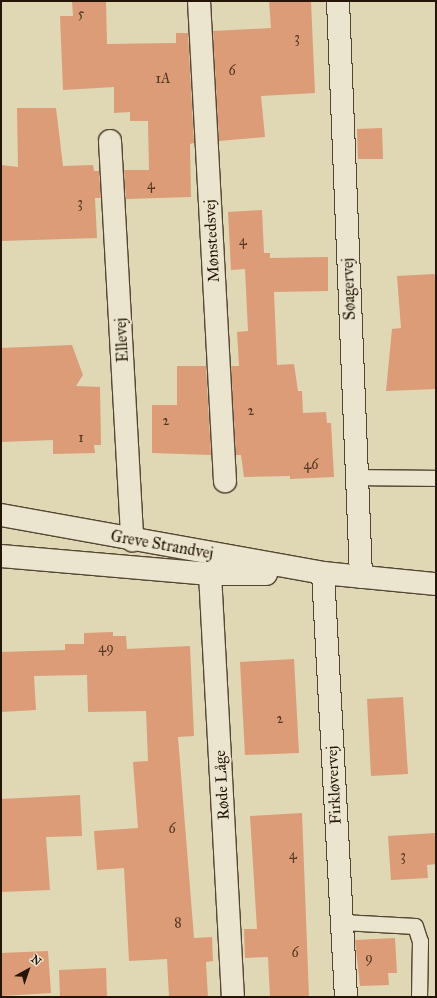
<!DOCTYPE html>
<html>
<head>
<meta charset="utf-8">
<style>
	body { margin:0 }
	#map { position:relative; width:437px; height:998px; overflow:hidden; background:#e0d7b5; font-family:"IM FELL Great Primer",serif }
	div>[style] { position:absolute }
	.building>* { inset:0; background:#db9c77 }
	.roads { filter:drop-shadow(1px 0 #544632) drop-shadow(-1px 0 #544632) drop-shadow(0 1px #544632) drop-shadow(0 -1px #544632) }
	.service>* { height:15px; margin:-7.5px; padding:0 7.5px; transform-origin:7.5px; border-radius:7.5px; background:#ebe5cf }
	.minor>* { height:22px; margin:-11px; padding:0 11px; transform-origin:11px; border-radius:11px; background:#ebe5cf }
	.secondary>* { height:22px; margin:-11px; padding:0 11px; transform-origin:11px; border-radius:11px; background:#ebe5cf }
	span { translate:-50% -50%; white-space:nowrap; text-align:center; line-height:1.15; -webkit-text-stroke:4px #ebe5cf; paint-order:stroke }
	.number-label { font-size:14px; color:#523722 }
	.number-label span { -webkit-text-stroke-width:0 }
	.street-label { font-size:16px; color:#251506 }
	.frame { position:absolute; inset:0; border:2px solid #251506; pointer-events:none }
	.north { position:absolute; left:8px; top:950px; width:40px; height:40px; -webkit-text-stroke:3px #ebe5cf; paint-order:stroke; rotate:40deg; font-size:11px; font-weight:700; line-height:16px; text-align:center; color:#251506 }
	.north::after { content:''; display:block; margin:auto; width:14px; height:18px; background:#251506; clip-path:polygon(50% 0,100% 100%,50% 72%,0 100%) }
</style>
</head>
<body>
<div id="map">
	<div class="building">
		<i style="clip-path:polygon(72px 1px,106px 1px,107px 44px,176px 43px,176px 33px,188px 33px,194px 143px,190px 144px,191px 197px,126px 199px,124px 170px,149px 170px,148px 121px,130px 121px,130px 112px,114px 113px,114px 87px,63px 90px,60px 16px,73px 16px)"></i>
		<i style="clip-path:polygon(269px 1px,311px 1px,315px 93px,261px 96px,265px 137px,219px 141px,213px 31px,271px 28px)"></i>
		<i style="clip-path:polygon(17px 108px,56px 108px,63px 166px,93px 165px,94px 171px,99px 171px,101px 198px,95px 198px,97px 238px,1px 241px,1px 165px,18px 167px)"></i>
		<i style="clip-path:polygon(382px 128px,383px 159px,358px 159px,357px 129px)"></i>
		<i style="clip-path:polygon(262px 210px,264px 253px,270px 253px,270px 258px,328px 257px,328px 291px,274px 292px,277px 365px,294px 364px,298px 391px,302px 391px,303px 413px,326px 412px,327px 423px,331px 423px,334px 477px,290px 479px,290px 476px,244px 477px,241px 455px,236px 455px,231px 366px,239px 366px,237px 332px,248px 331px,245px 269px,231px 270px,228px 212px)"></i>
		<i style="clip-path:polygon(434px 274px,436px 277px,436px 389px,386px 391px,392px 329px,401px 328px,397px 276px)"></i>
		<i style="clip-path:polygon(72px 345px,83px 375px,76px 386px,100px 387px,101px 445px,94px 445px,95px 453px,53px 454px,53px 440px,1px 442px,1px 348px)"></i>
		<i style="clip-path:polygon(177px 366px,206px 366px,211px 455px,152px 453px,152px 405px,177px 405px)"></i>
		<i style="clip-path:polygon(113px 632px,113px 636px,126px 636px,127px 649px,190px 646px,194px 736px,178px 737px,194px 938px,212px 937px,213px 961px,206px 962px,208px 997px,169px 997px,167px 959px,129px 961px,124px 868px,97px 870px,94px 831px,138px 828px,133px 762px,148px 761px,146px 711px,88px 712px,87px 675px,34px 676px,36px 710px,1px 712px,1px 652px,65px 650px,65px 644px,84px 644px,84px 633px)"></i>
		<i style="clip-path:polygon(294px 659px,299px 753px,245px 755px,240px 662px)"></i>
		<i style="clip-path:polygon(403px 697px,408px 774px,371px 776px,367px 699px)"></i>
		<i style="clip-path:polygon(80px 795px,82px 836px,46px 837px,50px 890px,1px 892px,1px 799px)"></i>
		<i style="clip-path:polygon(302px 813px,309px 997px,270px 997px,268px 957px,245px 958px,244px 929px,257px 929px,250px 816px)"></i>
		<i style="clip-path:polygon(436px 833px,436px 864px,427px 865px,428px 878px,391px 880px,388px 836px)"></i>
		<i style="clip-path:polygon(395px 938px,397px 973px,388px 973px,389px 985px,360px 986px,355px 940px)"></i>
		<i style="clip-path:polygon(48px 951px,51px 993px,1px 996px,1px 953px)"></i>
		<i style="clip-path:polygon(106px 968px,107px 997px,60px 997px,59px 970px)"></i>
	</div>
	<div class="roads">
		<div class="service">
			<i style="left:357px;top:477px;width:79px;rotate:0.7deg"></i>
			<i style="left:342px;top:922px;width:73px;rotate:3.1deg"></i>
			<i style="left:415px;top:926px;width:16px;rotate:72deg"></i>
			<i style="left:420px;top:941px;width:56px;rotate:91deg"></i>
		</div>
		<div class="minor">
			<i style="left:199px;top:1px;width:481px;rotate:86.9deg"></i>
			<i style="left:338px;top:1px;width:576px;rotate:87.71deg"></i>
			<i style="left:110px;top:141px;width:400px;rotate:86.8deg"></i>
			<i style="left:323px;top:573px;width:425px;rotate:86.9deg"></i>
			<i style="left:210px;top:574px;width:424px;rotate:86.9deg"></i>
		</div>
		<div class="secondary">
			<i style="left:1px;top:515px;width:327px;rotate:10.2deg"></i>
			<i style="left:323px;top:573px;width:114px;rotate:5.6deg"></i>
			<i style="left:1px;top:556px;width:210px;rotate:4.9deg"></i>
			<i style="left:210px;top:574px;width:56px"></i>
		</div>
	</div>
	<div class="number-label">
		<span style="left:81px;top:14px">5</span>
		<span style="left:297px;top:38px">3</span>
		<span style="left:232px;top:71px">6</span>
		<span style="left:163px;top:79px">1A</span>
		<span style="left:151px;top:185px">4</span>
		<span style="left:80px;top:203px">3</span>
		<span style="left:243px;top:241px">4</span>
		<span style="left:251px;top:411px">2</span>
		<span style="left:166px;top:421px">2</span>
		<span style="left:81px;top:438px">1</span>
		<span style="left:311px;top:465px">46</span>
		<span style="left:106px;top:648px">49</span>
		<span style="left:280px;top:719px">2</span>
		<span style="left:172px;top:829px">6</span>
		<span style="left:293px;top:855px">4</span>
		<span style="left:403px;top:856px">3</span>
		<span style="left:178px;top:923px">8</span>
		<span style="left:295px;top:953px">6</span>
		<span style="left:369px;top:958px">9</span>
	</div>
	<div class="street-label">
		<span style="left:212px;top:241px;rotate:-93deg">Mønstedsvej</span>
		<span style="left:349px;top:289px;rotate:-92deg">Søagervej</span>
		<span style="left:122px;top:340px;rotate:-93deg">Ellevej</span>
		<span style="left:162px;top:545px;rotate:10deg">Greve Strandvej</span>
		<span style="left:222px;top:785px;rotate:-93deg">Røde Låge</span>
		<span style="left:334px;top:785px;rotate:-93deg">Firkløvervej</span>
	</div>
	<div class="frame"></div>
	<div class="north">N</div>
</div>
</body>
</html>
